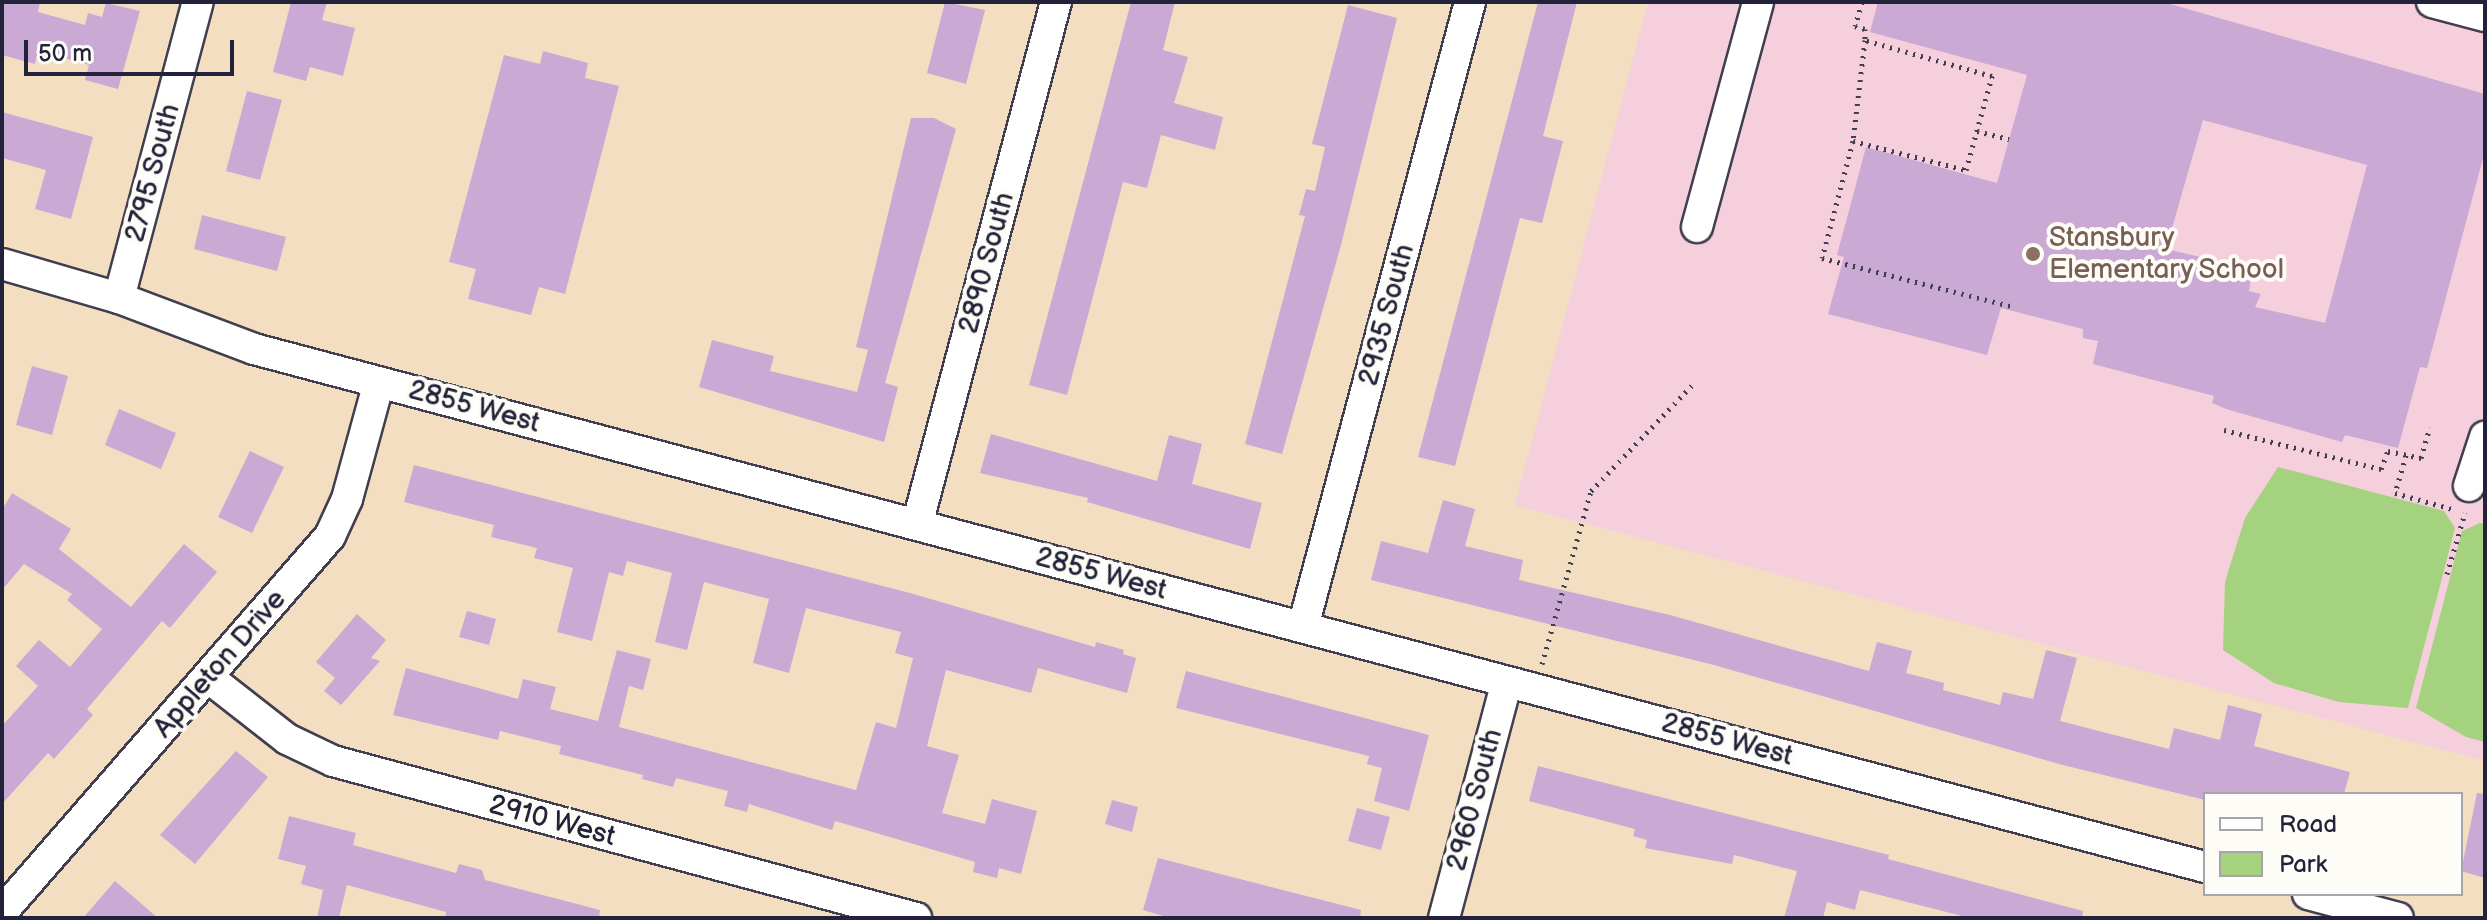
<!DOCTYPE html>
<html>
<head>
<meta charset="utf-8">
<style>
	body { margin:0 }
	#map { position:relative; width:2487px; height:920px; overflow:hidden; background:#f3dec1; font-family:"Balsamiq Sans",sans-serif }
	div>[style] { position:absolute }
	.built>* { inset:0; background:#f5cfdb }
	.green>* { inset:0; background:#a4d27f }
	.building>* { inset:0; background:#cba9d5 }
	.path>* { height:5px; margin-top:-2.5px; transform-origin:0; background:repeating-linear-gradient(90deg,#413e4f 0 2px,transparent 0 8px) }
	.roads { filter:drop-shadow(2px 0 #413e4f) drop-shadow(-2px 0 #413e4f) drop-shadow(0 2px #413e4f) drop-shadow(0 -2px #413e4f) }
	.minor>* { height:30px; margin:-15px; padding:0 15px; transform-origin:15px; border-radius:15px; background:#fff }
	.dots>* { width:22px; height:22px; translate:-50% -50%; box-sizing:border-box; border:4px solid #fdfcf7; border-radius:50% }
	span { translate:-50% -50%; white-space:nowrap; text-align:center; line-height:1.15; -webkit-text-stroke:8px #fdfcf7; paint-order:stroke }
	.street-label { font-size:28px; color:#22223b }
	.education-label { font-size:28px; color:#785e54 }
	.left { translate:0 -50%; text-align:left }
	.frame { position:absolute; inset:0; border:4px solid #22223b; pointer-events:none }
	.legend { position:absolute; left:2203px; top:792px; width:260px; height:104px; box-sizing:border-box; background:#fdfcf7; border:2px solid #a5a5ac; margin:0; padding:10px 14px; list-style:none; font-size:24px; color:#22223b }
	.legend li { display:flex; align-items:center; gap:16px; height:40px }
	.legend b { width:40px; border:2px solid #a5a5ac }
	.scale { position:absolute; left:24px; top:40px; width:210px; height:36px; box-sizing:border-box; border:4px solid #22223b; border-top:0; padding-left:10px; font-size:24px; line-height:28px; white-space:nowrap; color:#22223b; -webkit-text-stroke:6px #fdfcf7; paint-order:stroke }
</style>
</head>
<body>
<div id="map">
	<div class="built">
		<i style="clip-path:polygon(1648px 2px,2485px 2px,2485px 761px,1515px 505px)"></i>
	</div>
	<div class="green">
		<i style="clip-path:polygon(2278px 467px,2444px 511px,2455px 528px,2408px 708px,2339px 702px,2274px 683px,2223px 650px,2225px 582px,2245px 518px)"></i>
		<i style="clip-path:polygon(2480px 523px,2485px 524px,2485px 742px,2466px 737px,2416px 708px,2462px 531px)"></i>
	</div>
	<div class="building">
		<i style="clip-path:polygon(2px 2px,40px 2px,38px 12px,85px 25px,88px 13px,102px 17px,106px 3px,140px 11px,118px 89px,85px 80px,89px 65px,38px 51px,35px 64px,2px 55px)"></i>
		<i style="clip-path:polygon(291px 2px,327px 2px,322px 20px,355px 28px,343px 76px,310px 67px,306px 81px,273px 72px)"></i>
		<i style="clip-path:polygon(945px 2px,985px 10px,966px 84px,927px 73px)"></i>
		<i style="clip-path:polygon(1131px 2px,1175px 2px,1163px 50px,1188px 57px,1174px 103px,1223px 117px,1215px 150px,1161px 135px,1147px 188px,1123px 182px,1067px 395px,1029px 385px)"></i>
		<i style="clip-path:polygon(1538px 2px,1577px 2px,1543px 136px,1563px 141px,1542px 223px,1520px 218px,1455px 466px,1418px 457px)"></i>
		<i style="clip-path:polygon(evenodd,1878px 2px,2163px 2px,2485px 94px,2485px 151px,2427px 368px,2420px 367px,2398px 448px,2345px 435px,2342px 442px,2226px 409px,2212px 403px,2214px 396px,2093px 364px,2098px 341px,2083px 338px,2083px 329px,2001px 308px,1987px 355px,1828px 314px,1844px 257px,1837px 255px,1866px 147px,1997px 183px,2027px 75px,1870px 32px,1878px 2px,2203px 120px,2367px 165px,2325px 323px,2255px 307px,2261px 294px,2249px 291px,2252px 269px,2166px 249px,2203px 120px)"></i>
		<i style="clip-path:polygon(1348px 5px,1397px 18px,1341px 245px,1282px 454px,1245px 444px,1305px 216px,1299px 215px,1306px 189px,1315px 191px,1325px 147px,1312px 144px)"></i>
		<i style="clip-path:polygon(543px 51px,588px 63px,585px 78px,619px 86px,565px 294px,539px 287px,531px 315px,468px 299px,476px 269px,449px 262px,504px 55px,540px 64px)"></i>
		<i style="clip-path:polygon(247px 91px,282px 100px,260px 180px,226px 171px)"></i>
		<i style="clip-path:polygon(2px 112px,93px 137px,71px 219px,35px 209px,46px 170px,2px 158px)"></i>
		<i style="clip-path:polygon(911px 118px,934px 118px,956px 129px,885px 383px,898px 387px,884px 442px,699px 387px,712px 340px,774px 356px,770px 371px,857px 392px,868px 350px,856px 347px)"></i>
		<i style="clip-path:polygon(202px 215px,286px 237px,277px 271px,194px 249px)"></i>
		<i style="clip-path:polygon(32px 366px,68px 376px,52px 435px,16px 425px)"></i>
		<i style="clip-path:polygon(119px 409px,176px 433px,161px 469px,105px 445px)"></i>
		<i style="clip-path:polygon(991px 434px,1157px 481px,1169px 435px,1202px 444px,1192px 484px,1262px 503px,1250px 549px,1087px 502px,1088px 498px,980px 473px)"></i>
		<i style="clip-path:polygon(250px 451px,284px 467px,252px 533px,218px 517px)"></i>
		<i style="clip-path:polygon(414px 465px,910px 593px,1095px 647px,1096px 642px,1124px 650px,1123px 654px,1136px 658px,1127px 693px,1038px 668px,1031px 693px,946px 670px,927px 746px,959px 755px,942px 813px,985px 824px,992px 799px,1037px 811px,1021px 874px,999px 868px,997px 878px,973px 872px,975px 862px,835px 821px,832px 830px,749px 804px,747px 812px,724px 806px,728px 791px,676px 778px,673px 787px,642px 779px,643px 775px,559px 754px,561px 746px,500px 731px,498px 740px,393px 715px,406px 668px,518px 699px,523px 679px,556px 687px,550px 709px,598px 721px,617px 650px,651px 659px,643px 690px,629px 686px,619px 727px,856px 790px,876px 722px,896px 728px,913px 658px,895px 653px,901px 632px,806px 608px,789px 673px,753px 663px,769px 599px,704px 582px,687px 650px,655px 642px,672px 573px,627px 561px,623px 576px,609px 572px,592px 641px,557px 632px,573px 568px,534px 558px,537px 548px,491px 537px,494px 525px,404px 502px)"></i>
		<i style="clip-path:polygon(12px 493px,71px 529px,59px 549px,131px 607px,184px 544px,217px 572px,170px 628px,162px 621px,87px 709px,93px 715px,54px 759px,48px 753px,2px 804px,2px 726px,38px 686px,16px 666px,39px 640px,70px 667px,102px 629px,67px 600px,72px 594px,24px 564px,2px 590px,2px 510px)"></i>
		<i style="clip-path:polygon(1443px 500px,1475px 509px,1465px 546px,1523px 560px,1519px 580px,1670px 615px,1869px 671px,1877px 642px,1912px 651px,1906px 673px,1944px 683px,1943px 690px,2000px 705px,2003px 692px,2033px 699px,2046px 650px,2077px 658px,2060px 721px,2169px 749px,2174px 728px,2220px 740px,2228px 705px,2262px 714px,2254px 746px,2350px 772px,2344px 794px,2205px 794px,2205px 800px,2059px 764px,1714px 665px,1371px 580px,1381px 541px,1428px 553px)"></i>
		<i style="clip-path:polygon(467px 611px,496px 619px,489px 645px,459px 637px)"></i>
		<i style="clip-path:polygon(357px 614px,386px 640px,371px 658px,380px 661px,341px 705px,324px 691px,335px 678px,316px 662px)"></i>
		<i style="clip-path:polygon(1186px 671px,1429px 735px,1409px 811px,1374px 801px,1382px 768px,1367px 764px,1369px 756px,1176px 708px)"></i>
		<i style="clip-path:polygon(236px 751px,268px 777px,195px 864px,160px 835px)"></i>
		<i style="clip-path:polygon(1538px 766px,1889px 855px,1888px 859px,2083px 911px,2082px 918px,1970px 918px,1860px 890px,1855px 910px,1827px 902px,1823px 918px,1784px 918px,1797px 871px,1734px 855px,1732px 864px,1645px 848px,1647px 840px,1633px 836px,1635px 829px,1529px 801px)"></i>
		<i style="clip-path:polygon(2477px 793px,2485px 794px,2485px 878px,2461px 871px)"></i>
		<i style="clip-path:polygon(1112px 800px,1138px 807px,1132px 832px,1105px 824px)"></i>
		<i style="clip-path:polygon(1357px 808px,1390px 817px,1381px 850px,1348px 841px)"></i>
		<i style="clip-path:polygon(289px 816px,356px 833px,353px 845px,456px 873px,459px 864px,482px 870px,485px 880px,600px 910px,599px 918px,445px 918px,446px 912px,347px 885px,339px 918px,317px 918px,323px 890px,301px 884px,306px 866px,278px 859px)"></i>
		<i style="clip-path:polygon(1158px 858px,1361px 910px,1360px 918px,1170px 918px,1143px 910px)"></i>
		<i style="clip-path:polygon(115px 881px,158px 918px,83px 918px)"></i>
	</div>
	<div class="path">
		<i style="left:1862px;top:2px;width:25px;rotate:106deg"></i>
		<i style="left:1855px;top:26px;width:10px;rotate:17deg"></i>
		<i style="left:1865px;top:29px;width:11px;rotate:90deg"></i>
		<i style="left:1865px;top:40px;width:102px;rotate:96.8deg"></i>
		<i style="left:1853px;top:141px;width:117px;rotate:14.4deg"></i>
		<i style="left:1966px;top:170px;width:98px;rotate:-74.5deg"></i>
		<i style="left:1992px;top:76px;width:132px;rotate:-164.2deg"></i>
		<i style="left:1977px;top:131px;width:33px;rotate:14deg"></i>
		<i style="left:1853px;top:141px;width:121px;rotate:104.8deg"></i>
		<i style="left:1822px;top:258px;width:198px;rotate:14.3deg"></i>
		<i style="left:2224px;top:430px;width:162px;rotate:14deg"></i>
		<i style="left:2381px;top:469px;width:19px;rotate:-69deg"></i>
		<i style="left:2388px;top:451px;width:34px;rotate:12deg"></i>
		<i style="left:2421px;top:458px;width:32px;rotate:-74deg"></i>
		<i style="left:2406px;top:455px;width:40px;rotate:106deg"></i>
		<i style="left:2395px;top:493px;width:59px;rotate:15.7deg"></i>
		<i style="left:2447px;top:574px;width:64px;rotate:-73.6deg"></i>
		<i style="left:1542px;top:664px;width:180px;rotate:-74.2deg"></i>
		<i style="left:1591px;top:491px;width:151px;rotate:-46.3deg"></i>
	</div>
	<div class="roads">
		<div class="minor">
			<i style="left:2432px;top:2px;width:55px;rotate:14.8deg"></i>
			<i style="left:1697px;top:227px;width:233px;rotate:-74.8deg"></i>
			<i style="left:2px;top:264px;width:122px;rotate:16.2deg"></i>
			<i style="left:119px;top:298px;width:144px;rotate:20.7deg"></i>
			<i style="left:254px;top:349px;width:2019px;rotate:14.87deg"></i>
			<i style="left:119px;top:298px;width:306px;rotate:-75.1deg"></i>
			<i style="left:2469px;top:486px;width:52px;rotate:-71.9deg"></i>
			<i style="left:917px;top:525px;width:541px;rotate:-75.12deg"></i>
			<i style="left:1303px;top:627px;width:647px;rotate:-75.04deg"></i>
			<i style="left:209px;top:678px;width:99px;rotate:38deg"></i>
			<i style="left:287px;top:739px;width:51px;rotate:25.6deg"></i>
			<i style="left:333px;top:761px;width:604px;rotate:15.07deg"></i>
			<i style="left:2308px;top:894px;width:93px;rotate:14.9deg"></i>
			<i style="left:2px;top:912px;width:499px;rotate:-48.9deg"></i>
			<i style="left:330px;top:536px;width:41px;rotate:-65.3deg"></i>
			<i style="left:347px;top:499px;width:121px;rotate:-74.7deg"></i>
			<i style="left:1444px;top:918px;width:244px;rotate:-75.1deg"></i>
		</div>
	</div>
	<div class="dots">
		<i style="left:2033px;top:254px;background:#8d6e63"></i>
	</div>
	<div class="street-label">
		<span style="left:153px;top:173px;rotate:-75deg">2795 South</span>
		<span style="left:987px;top:263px;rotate:-75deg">2890 South</span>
		<span style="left:1387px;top:315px;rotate:-75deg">2935 South</span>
		<span style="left:474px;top:407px;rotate:15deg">2855 West</span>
		<span style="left:1101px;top:574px;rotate:15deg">2855 West</span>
		<span style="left:220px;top:664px;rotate:-49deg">Appleton Drive</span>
		<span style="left:1727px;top:740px;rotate:15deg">2855 West</span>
		<span style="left:1475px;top:800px;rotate:-75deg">2960 South</span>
		<span style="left:552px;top:821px;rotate:15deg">2910 West</span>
	</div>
	<div class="education-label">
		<span class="left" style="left:2049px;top:254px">Stansbury<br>Elementary School</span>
	</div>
	<div class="frame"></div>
	<ul class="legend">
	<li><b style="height:10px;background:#fff"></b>Road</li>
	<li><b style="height:22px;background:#a4d27f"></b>Park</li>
	</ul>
	<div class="scale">50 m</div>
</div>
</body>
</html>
